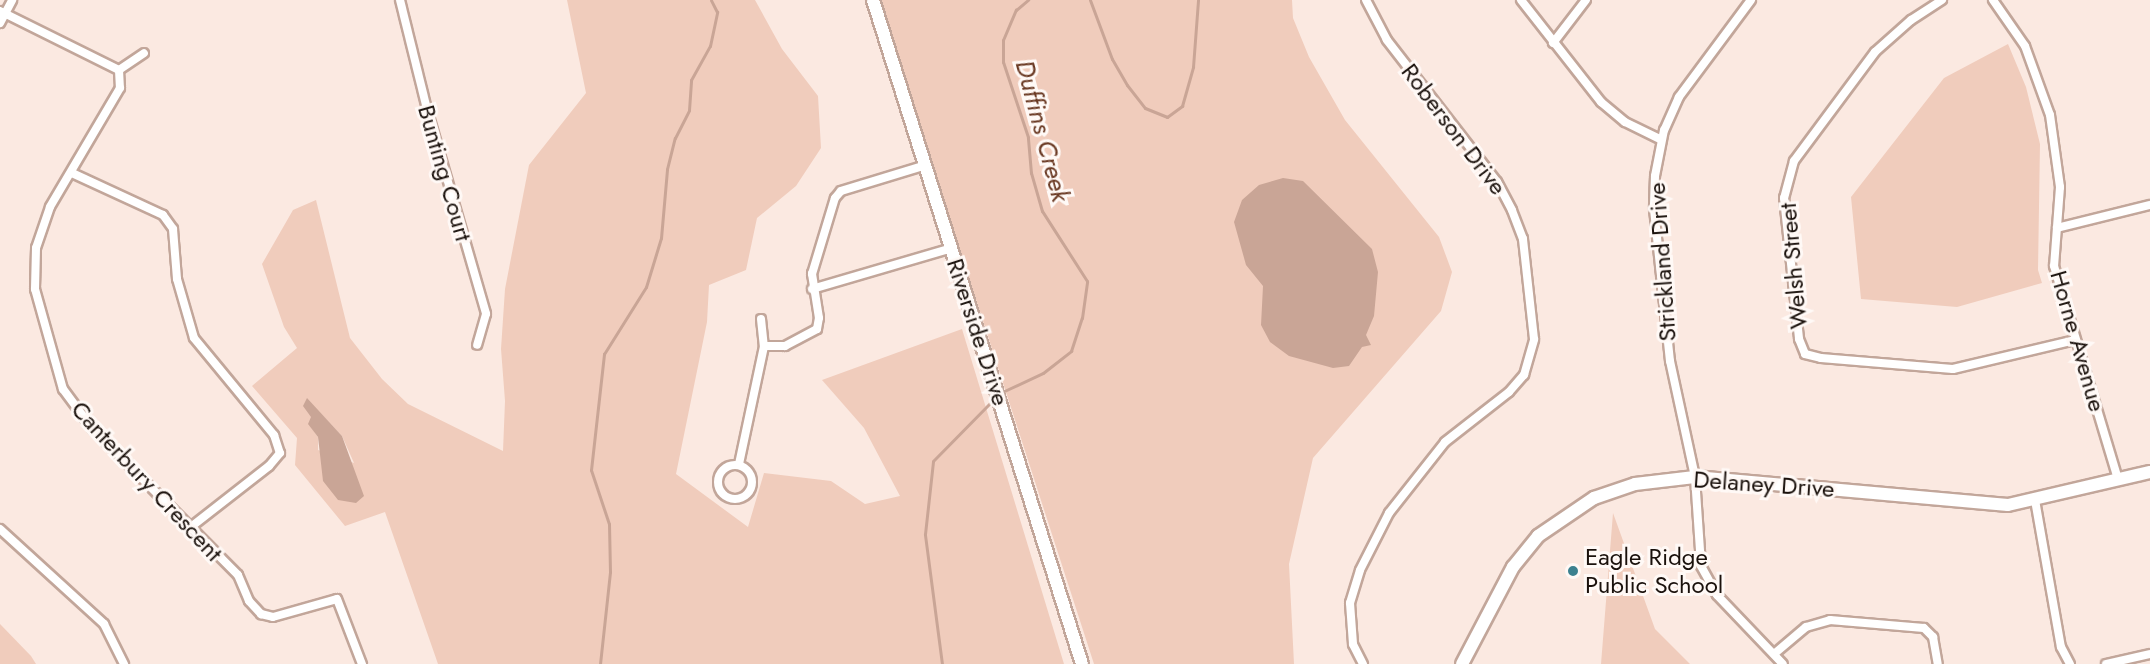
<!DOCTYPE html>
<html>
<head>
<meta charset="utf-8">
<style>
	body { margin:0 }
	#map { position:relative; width:2150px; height:664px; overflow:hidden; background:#fbe9e1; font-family:Jost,sans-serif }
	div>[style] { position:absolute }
	.green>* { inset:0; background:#f0ccbc }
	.water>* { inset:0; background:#c9a596 }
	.stream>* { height:3px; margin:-1.5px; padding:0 1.5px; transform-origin:1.5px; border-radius:1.5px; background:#c9a596 }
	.roads { filter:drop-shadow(2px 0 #c2a69a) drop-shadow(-2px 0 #c2a69a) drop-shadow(0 2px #c2a69a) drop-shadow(0 -2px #c2a69a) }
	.street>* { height:8px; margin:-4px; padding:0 4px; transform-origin:4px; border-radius:4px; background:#fff }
	.street>.ring { margin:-4px; padding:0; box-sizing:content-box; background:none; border:8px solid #fff; border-radius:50% }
	.secondary>* { height:12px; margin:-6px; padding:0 6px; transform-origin:6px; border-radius:6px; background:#fff }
	.dots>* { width:16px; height:16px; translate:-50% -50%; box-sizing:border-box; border:3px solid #fff9f6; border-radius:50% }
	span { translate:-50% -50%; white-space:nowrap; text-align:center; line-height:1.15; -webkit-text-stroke:6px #fff9f6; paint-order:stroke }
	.street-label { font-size:24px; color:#1a110c }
	.poi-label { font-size:24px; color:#1a110c }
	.left { translate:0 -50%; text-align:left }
	.water-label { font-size:26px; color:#6b3a24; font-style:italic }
</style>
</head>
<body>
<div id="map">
	<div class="green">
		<i style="clip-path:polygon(evenodd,567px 0,755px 0,782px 49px,818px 96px,821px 148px,796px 186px,757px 218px,746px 270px,709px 285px,707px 322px,676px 474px,748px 527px,764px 473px,831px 481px,865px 504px,900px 496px,864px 428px,822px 380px,962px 329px,1064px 664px,438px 664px,385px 512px,345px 526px,295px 465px,297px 438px,252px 386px,297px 348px,284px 327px,262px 264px,293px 210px,316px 200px,350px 338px,382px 379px,408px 404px,503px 451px,505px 401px,501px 349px,505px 289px,529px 165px,586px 93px,567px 0,307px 399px,342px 436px,354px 463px,318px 450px,318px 437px,309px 424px,312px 417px,307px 399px)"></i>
		<i style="clip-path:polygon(879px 0,1292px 0,1293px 18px,1309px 57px,1345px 120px,1439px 237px,1452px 272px,1441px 311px,1313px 458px,1289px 564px,1294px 664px,1094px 664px)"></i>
		<i style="clip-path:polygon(2008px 44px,2026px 87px,2040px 144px,2038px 270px,2042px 283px,1957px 307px,1861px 299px,1851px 197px,1944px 78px)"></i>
		<i style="clip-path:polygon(1613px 513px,1655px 629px,1690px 664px,1601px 664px)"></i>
		<i style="clip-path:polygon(0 624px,31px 656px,36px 664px,0 664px)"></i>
	</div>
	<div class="water">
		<i style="clip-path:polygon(1283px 178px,1303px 181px,1372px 249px,1378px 272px,1374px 316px,1366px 335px,1371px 345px,1362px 347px,1349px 366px,1333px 368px,1289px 356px,1270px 342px,1261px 325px,1263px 286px,1246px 265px,1234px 222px,1242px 200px,1259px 185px)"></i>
		<i style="clip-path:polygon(307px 398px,342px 436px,364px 496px,356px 503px,338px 500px,323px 481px,318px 437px,308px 424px,311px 417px,303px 406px)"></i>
	</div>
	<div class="stream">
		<i style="left:1090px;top:0;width:63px;rotate:69.6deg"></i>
		<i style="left:1112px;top:59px;width:30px;rotate:60deg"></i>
		<i style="left:1127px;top:85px;width:29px;rotate:52deg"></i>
		<i style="left:1145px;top:108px;width:24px;rotate:22deg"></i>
		<i style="left:1167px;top:117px;width:19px;rotate:-36deg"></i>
		<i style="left:1182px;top:106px;width:41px;rotate:-74.2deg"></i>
		<i style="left:1193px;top:67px;width:67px;rotate:-85.7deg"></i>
		<i style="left:1000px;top:393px;width:47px;rotate:-24.9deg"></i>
		<i style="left:1043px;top:373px;width:36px;rotate:-38deg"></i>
		<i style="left:1071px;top:351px;width:35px;rotate:-72deg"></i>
		<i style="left:1082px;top:318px;width:37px;rotate:-82deg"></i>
		<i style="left:1087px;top:281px;width:83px;rotate:-122.7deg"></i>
		<i style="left:1042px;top:211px;width:40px;rotate:-106deg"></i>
		<i style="left:1031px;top:173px;width:36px;rotate:-95deg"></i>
		<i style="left:1028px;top:137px;width:79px;rotate:-108.4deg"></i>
		<i style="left:1003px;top:62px;width:22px;rotate:-90deg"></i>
		<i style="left:1003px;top:40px;width:33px;rotate:-67deg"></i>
		<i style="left:1016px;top:10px;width:16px;rotate:-40deg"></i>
		<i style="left:600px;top:664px;width:93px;rotate:-83.8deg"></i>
		<i style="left:610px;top:572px;width:48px;rotate:-91.2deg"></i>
		<i style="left:609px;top:524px;width:57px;rotate:-108.4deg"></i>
		<i style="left:591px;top:470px;width:117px;rotate:-83.6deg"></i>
		<i style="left:604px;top:354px;width:79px;rotate:-57.9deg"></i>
		<i style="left:646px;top:287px;width:51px;rotate:-73deg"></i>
		<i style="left:661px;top:238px;width:69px;rotate:-85deg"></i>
		<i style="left:667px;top:169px;width:32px;rotate:-76deg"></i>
		<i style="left:675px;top:138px;width:31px;rotate:-63deg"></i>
		<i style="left:689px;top:110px;width:30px;rotate:-86deg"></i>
		<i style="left:691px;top:80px;width:39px;rotate:-61deg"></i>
		<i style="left:710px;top:46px;width:35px;rotate:-78deg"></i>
		<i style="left:717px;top:12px;width:13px;rotate:-117deg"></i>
		<i style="left:942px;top:664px;width:131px;rotate:-97.5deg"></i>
		<i style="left:925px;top:534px;width:73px;rotate:-83.7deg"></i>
		<i style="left:933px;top:461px;width:88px;rotate:-45.5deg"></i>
	</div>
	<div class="roads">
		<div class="street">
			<i style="left:400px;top:0;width:112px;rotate:76.1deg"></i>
			<i style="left:427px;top:109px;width:213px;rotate:73.9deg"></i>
			<i style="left:486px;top:314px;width:32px;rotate:106deg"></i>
			<i style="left:1521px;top:0;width:130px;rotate:51.9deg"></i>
			<i style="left:1601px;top:102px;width:31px;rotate:40deg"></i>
			<i style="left:1625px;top:122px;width:39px;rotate:26deg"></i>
			<i style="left:1751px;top:0;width:121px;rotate:126.6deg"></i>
			<i style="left:1679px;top:97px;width:36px;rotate:114deg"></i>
			<i style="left:1664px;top:130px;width:47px;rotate:101.1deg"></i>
			<i style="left:1655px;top:176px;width:33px;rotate:92deg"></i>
			<i style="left:1654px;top:209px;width:153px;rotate:84deg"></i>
			<i style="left:1670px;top:361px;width:119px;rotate:77.8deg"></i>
			<i style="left:1695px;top:477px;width:89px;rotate:86.1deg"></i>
			<i style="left:1701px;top:566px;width:33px;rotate:61deg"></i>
			<i style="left:1717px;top:595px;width:95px;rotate:46.3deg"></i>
			<i style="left:1942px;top:0;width:37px;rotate:147deg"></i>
			<i style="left:1911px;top:20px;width:48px;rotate:138.4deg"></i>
			<i style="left:1875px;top:52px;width:136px;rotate:126.6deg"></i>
			<i style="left:1794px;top:161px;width:38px;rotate:105deg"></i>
			<i style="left:1784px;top:198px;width:142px;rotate:83.9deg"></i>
			<i style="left:1799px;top:339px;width:16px;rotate:68deg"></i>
			<i style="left:1805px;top:354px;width:16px;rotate:14deg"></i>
			<i style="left:1821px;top:358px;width:132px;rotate:4.8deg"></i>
			<i style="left:1953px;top:369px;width:125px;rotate:-13.4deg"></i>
			<i style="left:1993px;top:0;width:56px;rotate:55.2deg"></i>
			<i style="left:2025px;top:46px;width:73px;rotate:70.1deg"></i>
			<i style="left:2050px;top:115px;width:73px;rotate:82.1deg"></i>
			<i style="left:2060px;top:187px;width:79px;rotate:94.3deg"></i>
			<i style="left:2054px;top:266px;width:222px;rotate:73.3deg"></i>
			<i style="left:0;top:11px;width:133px;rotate:26.4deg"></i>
			<i style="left:119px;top:70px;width:18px;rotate:87deg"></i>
			<i style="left:120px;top:88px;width:138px;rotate:120.5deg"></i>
			<i style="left:50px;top:207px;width:43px;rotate:108.9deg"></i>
			<i style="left:36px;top:248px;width:41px;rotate:91.4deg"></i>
			<i style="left:35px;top:289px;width:104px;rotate:74.4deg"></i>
			<i style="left:63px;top:389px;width:49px;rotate:53.4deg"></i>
			<i style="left:92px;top:428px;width:207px;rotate:45.2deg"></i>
			<i style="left:238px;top:575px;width:28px;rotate:67deg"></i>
			<i style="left:249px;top:601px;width:18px;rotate:47deg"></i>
			<i style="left:261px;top:614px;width:12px;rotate:14deg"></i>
			<i style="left:273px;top:617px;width:66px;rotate:-15.7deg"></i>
			<i style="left:337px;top:599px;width:70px;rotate:69deg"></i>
			<i style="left:0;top:23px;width:26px;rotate:-62deg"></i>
			<i style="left:1553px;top:43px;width:54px;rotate:-52.5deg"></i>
			<i style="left:119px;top:70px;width:30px;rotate:-34deg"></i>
			<i style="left:72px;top:173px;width:100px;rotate:24.8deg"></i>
			<i style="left:163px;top:215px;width:17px;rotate:54deg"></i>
			<i style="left:173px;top:229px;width:50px;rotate:85.4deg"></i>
			<i style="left:177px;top:279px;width:61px;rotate:73.9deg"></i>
			<i style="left:194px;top:338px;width:126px;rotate:50.5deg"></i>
			<i style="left:274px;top:435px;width:19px;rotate:72deg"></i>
			<i style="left:280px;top:453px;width:17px;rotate:130deg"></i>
			<i style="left:269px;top:466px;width:99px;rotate:142deg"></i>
			<i style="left:2057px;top:228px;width:96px;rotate:-13.9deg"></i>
			<i style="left:812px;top:289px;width:146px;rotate:-16.3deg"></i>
			<i style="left:761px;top:319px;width:27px;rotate:84deg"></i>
			<i style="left:739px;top:464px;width:121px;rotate:-78deg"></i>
			<i style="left:764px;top:346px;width:21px"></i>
			<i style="left:785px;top:346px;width:36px;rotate:-28deg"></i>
			<i style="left:817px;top:329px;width:11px;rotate:-80deg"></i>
			<i style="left:819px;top:318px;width:45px;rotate:-99deg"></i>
			<i style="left:812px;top:274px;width:79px;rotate:-73.2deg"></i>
			<i style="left:835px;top:198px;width:9px;rotate:-49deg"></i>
			<i style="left:841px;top:191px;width:89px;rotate:-17deg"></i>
			<i class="ring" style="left:718px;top:465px;width:26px;height:26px"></i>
			<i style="left:2035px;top:500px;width:149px;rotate:80deg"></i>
			<i style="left:2061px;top:647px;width:19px;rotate:62deg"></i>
			<i style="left:0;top:529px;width:141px;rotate:42.4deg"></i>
			<i style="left:104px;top:624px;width:45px;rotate:63.4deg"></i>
			<i style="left:1774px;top:654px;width:42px;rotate:-40.2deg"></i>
			<i style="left:1806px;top:627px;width:25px;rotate:-16deg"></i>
			<i style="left:1830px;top:620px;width:94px;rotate:4.9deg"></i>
			<i style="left:1924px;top:628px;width:13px;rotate:45deg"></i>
			<i style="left:1933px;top:637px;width:27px;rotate:80deg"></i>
			<i style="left:1363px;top:664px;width:22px;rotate:-117deg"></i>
			<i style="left:1353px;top:644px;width:41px;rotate:-94.2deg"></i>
			<i style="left:1350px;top:603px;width:34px;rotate:-73deg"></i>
			<i style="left:1360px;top:570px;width:64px;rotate:-63deg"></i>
			<i style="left:1389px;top:513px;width:90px;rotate:-51.7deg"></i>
			<i style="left:1445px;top:442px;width:81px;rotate:-38deg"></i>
			<i style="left:1509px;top:392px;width:23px;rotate:-49deg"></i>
			<i style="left:1524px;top:375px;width:37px;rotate:-74deg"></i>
			<i style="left:1534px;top:339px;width:101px;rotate:-96.3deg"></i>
			<i style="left:1523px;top:239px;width:31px;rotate:-111deg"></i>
			<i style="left:1512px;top:210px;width:32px;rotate:-118deg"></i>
			<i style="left:1497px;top:182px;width:180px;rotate:-127.8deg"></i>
			<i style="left:1387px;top:40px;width:45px;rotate:-117.7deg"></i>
			<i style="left:2106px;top:664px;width:45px;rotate:-12.8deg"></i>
		</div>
		<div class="secondary">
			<i style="left:873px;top:0;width:696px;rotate:72.53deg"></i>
			<i style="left:1462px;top:664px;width:110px;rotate:-62.3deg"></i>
			<i style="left:1513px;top:567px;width:40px;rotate:-51deg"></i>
			<i style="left:1538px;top:536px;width:68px;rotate:-34.2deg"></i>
			<i style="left:1594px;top:498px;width:43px;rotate:-18.9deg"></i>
			<i style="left:1635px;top:484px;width:60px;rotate:-6.7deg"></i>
			<i style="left:1695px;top:477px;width:314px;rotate:5.1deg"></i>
			<i style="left:2008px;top:505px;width:146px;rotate:-13.1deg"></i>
		</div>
	</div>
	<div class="dots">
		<i style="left:1573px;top:571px;background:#3c818f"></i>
	</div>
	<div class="street-label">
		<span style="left:1454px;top:129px;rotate:53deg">Roberson Drive</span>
		<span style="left:445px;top:173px;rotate:74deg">Bunting Court</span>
		<span style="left:1662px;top:262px;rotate:-94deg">Strickland Drive</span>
		<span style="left:1793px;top:266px;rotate:-95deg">Welsh Street</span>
		<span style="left:978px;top:332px;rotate:72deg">Riverside Drive</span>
		<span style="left:2078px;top:341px;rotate:74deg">Horne Avenue</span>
		<span style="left:147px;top:481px;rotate:47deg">Canterbury Crescent</span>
		<span style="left:1764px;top:484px;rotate:4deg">Delaney Drive</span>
	</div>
	<div class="poi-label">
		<span class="left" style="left:1585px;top:571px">Eagle Ridge<br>Public School</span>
	</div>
	<div class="water-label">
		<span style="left:1042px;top:131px;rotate:75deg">Duffins Creek</span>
	</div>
</div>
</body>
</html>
